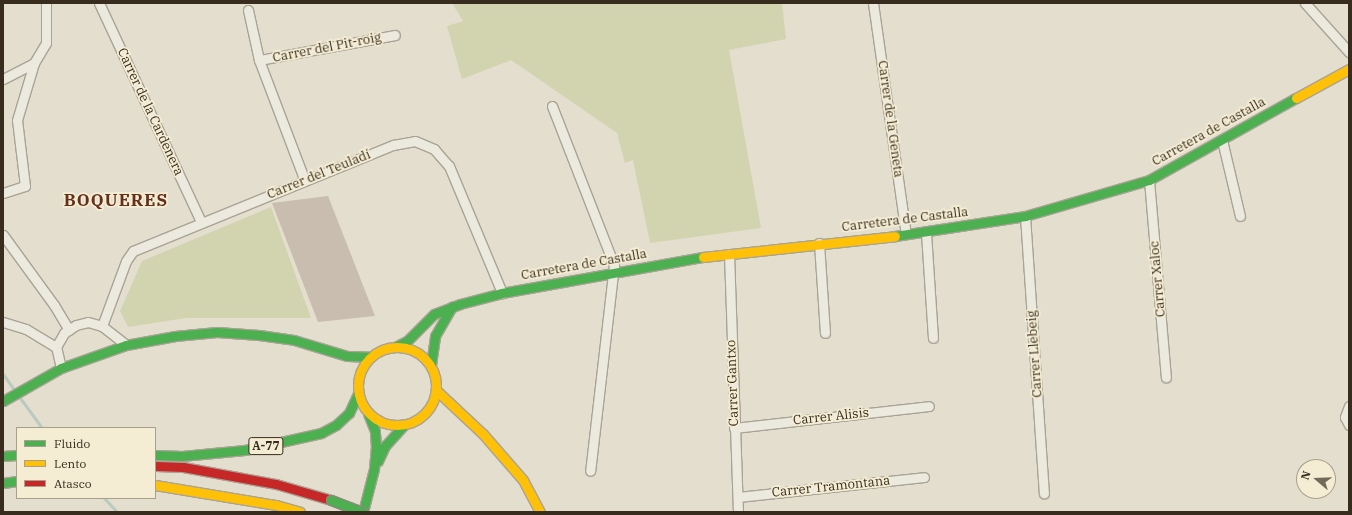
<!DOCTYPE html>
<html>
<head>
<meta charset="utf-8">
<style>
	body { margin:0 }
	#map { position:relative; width:1352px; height:515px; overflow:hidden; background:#e4dece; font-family:"IBM Plex Serif",serif }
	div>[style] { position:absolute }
	.green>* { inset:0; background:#d2d4b0 }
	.stream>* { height:3px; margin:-1.5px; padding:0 1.5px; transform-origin:1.5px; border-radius:1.5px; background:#b9cac0 }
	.building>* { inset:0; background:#c8bdaf }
	.roads { filter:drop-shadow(1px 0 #a9a396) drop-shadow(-1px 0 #a9a396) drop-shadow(0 1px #a9a396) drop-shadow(0 -1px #a9a396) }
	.street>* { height:9px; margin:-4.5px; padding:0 4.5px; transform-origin:4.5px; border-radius:4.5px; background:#ece9df }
	.fast>* { height:9px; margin:-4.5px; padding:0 4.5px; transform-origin:4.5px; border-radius:4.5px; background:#4caf50 }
	.slow>* { height:9px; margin:-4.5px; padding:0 4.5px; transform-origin:4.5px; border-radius:4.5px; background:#ffc107 }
	.slow>.ring { margin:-4.5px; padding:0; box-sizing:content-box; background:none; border:9px solid #ffc107; border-radius:50% }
	.jam>* { height:9px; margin:-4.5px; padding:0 4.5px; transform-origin:4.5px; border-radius:4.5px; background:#c62828 }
	.bridges { filter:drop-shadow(1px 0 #8f887e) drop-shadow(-1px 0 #8f887e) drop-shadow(0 1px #8f887e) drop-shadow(0 -1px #8f887e) }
	.fast-bridge>* { height:9px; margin:-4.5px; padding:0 4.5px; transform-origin:4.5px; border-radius:4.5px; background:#4caf50 }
	span { translate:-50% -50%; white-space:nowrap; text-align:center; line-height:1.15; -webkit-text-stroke:3.5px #f5edd3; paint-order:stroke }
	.shield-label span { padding:1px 3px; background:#f5edd3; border:1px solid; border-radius:3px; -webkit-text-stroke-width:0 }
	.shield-label { font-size:12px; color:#382c1e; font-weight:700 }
	.street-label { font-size:13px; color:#382c1e }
	.district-label { font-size:17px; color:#652f1e; font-weight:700; letter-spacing:1px }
	.frame { position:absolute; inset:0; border:4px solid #382c1e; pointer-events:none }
	.legend { position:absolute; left:16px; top:427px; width:140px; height:72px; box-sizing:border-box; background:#f5edd3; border:1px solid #a9a08b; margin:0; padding:5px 7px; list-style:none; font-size:12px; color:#382c1e }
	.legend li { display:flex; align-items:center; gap:8px; height:20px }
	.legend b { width:20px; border:1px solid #a9a08b }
	.north { position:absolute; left:1296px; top:459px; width:40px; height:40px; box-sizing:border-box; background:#f5edd3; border:1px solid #a9a08b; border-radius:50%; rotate:289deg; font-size:11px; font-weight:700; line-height:16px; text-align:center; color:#382c1e }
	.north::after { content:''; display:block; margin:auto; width:14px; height:18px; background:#746a5c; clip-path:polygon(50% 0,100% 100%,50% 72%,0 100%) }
</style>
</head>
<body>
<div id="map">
	<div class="green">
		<i style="clip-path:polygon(452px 3px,782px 3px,786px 39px,729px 50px,761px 228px,650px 243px,633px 160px,625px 163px,617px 133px,511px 60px,462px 79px,447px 26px,463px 21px)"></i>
		<i style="clip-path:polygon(271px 207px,311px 318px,186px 318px,128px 327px,120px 311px,142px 261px)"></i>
	</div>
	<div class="stream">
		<i style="left:3px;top:374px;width:21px;rotate:55deg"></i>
		<i style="left:18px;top:395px;width:41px;rotate:54deg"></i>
		<i style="left:104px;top:498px;width:19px;rotate:47deg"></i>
	</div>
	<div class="building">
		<i style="clip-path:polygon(328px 196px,375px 316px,318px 322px,272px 203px)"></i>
	</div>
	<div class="roads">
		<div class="street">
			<i style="left:99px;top:3px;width:242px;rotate:65deg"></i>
			<i style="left:873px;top:3px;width:233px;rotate:81.9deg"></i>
			<i style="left:1305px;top:3px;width:66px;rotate:48.1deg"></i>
			<i style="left:248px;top:10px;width:51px;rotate:77.6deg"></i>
			<i style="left:259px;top:60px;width:129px;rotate:69.2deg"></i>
			<i style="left:259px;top:60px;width:138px;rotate:-10.4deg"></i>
			<i style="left:3px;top:79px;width:35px;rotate:-27deg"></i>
			<i style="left:34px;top:63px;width:23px;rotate:-59deg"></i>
			<i style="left:46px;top:43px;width:40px;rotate:-90deg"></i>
			<i style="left:552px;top:106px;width:171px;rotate:68.7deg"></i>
			<i style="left:614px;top:265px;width:207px;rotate:96.6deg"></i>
			<i style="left:1222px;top:140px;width:78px;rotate:76.7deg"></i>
			<i style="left:1149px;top:180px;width:198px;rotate:85.1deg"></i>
			<i style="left:3px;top:193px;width:23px;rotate:-18deg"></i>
			<i style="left:25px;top:186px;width:66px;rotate:-96.9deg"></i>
			<i style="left:17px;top:120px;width:59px;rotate:-73.4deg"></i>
			<i style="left:1025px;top:216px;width:278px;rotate:86.1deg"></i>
			<i style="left:926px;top:233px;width:105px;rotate:86.2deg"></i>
			<i style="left:3px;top:235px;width:87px;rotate:53.9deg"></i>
			<i style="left:54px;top:305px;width:29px;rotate:59deg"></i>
			<i style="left:819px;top:243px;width:90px;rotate:86.2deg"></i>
			<i style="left:729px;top:254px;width:258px;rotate:88deg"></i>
			<i style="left:3px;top:322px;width:24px;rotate:17deg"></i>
			<i style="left:26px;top:329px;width:35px;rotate:31deg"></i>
			<i style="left:102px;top:326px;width:69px;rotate:-69.7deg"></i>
			<i style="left:126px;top:261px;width:12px;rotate:-55deg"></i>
			<i style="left:133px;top:251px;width:281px;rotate:-22.2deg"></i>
			<i style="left:393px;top:145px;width:22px;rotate:-10deg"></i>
			<i style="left:415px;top:141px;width:21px;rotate:23deg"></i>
			<i style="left:434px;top:149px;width:23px;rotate:49deg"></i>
			<i style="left:449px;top:166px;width:138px;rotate:67.3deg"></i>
			<i style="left:61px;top:368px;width:22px;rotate:-103deg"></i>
			<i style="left:56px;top:347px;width:16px;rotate:-60deg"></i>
			<i style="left:64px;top:333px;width:14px;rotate:-34deg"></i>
			<i style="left:76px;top:325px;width:12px;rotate:-14deg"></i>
			<i style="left:88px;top:322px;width:15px;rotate:16deg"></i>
			<i style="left:102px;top:326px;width:31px;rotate:38deg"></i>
			<i style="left:1349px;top:406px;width:12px;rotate:110deg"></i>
			<i style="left:1345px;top:417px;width:9px;rotate:63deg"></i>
			<i style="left:734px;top:428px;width:196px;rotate:-6.4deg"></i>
			<i style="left:738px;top:497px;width:187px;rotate:-6.1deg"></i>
		</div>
		<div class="fast">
			<i style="left:895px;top:236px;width:132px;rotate:-8.7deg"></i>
			<i style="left:1025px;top:216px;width:129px;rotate:-16.2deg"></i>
			<i style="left:1149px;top:180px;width:168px;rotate:-29.2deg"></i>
			<i style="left:395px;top:347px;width:13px;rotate:-27deg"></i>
			<i style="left:407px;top:341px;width:38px;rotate:-45deg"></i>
			<i style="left:434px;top:314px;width:28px;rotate:-21deg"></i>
			<i style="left:460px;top:304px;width:43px;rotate:-14.7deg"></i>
			<i style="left:502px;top:293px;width:204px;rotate:-10.2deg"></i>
			<i style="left:431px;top:365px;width:29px;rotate:-82deg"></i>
			<i style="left:435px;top:336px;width:34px;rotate:-60deg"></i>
			<i style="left:3px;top:401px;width:67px;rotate:-29.6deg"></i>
			<i style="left:61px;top:368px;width:69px;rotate:-19.5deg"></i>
			<i style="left:126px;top:345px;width:50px;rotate:-10.4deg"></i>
			<i style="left:175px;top:336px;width:42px;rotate:-5.4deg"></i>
			<i style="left:217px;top:332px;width:42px;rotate:4.1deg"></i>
			<i style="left:259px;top:335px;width:35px;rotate:8deg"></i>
			<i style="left:294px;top:340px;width:55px;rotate:16.8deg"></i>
			<i style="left:347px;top:356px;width:23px;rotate:2deg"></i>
			<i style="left:155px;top:455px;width:27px;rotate:2deg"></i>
			<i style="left:182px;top:456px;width:63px;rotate:-5.4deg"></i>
			<i style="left:245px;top:450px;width:78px;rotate:-12.6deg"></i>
			<i style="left:321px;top:433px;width:17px;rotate:-28deg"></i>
			<i style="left:336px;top:425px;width:18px;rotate:-43deg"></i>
			<i style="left:349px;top:413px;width:21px;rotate:-65deg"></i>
			<i style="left:3px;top:456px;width:14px;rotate:-4deg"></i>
			<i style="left:378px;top:461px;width:17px;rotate:-65deg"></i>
			<i style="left:385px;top:446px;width:28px;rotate:-48deg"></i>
			<i style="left:3px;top:483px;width:14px;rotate:-8deg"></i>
			<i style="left:363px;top:512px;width:44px;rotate:-75.7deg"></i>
			<i style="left:374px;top:469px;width:22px;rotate:-85deg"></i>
			<i style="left:376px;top:447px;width:16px;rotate:-94deg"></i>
			<i style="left:375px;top:431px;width:18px;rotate:-112deg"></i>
		</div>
		<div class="slow">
			<i style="left:1296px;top:98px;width:60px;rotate:-28.7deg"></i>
			<i style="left:703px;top:257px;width:193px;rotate:-6.2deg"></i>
			<i class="ring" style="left:358px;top:347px;width:69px;height:69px"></i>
			<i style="left:436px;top:390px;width:64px;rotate:43.1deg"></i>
			<i style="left:483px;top:434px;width:61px;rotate:49deg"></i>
			<i style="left:523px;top:480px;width:36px;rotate:62deg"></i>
			<i style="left:155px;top:485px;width:123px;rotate:9.4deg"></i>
			<i style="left:276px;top:505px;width:25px;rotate:16deg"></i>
		</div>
		<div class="jam">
			<i style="left:156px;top:466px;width:27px;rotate:2deg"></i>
			<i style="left:183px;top:467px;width:95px;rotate:10.4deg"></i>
			<i style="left:276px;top:484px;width:57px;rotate:16.2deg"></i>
		</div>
	</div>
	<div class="bridges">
		<div class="fast-bridge">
			<i style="left:331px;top:500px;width:34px;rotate:21deg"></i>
		</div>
	</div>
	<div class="shield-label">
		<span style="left:266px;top:446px">A-77</span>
	</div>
	<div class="street-label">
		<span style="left:327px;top:48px;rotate:-11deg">Carrer del Pit-roig</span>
		<span style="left:150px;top:112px;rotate:65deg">Carrer de la Cardenera</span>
		<span style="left:890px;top:119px;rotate:82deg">Carrer de la Geneta</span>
		<span style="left:1209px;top:132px;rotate:-29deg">Carretera de Castalla</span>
		<span style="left:319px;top:175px;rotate:-22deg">Carrer del Teuladí</span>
		<span style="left:905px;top:220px;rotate:-7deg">Carretera de Castalla</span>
		<span style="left:584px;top:265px;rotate:-10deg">Carretera de Castalla</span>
		<span style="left:1158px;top:279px;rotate:-95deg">Carrer Xaloc</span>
		<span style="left:1035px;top:354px;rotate:-94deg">Carrer Llebeig</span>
		<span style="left:733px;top:383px;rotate:-92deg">Carrer Gantxo</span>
		<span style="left:831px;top:417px;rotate:-6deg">Carrer Alisis</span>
		<span style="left:831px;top:487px;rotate:-6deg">Carrer Tramontana</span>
	</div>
	<div class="district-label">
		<span style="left:116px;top:201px">BOQUERES</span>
	</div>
	<div class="frame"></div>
	<ul class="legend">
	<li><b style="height:5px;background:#4caf50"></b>Fluido</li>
	<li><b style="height:5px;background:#ffc107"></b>Lento</li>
	<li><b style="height:5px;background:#c62828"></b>Atasco</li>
	</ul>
	<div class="north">N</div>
</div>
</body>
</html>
